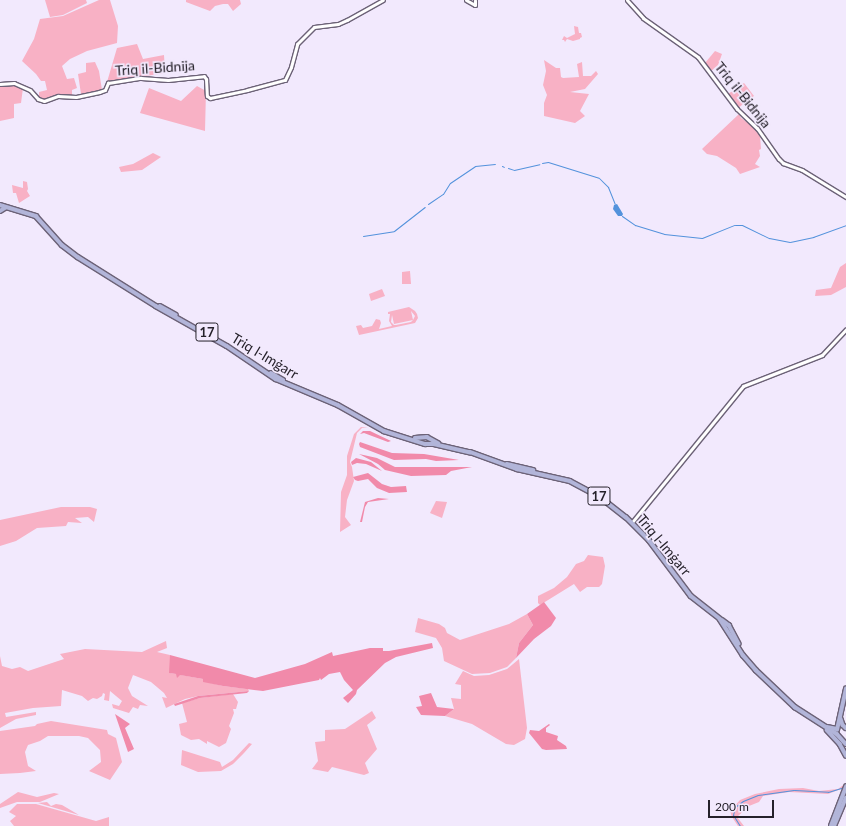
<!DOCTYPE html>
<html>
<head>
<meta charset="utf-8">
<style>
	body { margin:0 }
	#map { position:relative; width:846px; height:826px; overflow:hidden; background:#f2e9fd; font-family:Lato,sans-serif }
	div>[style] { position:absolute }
	.green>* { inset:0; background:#f8b1c5 }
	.forest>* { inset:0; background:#f18aaa }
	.water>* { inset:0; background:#5392dc }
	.stream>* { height:1px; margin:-0.5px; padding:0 0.5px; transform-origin:0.5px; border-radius:0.5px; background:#5392dc }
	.roads { filter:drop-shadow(1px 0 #6c6277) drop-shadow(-1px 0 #6c6277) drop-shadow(0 1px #6c6277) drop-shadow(0 -1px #6c6277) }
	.minor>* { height:3px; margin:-1.5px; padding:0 1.5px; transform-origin:1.5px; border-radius:1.5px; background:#fff }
	.major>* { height:3.5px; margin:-1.75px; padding:0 1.75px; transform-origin:1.75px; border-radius:1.75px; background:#b2b5d9 }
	span { translate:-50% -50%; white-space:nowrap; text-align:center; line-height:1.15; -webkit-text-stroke:3.5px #f2e9fd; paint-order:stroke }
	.shield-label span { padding:1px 3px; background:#f2e9fd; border:1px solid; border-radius:3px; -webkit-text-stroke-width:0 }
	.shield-label { font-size:13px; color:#25212a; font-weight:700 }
	.street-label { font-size:14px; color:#25212a }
	.scale { position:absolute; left:708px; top:800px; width:66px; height:18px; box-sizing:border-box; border:2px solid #25212a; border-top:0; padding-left:5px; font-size:12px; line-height:14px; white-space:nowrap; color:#25212a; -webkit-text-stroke:3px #f2e9fd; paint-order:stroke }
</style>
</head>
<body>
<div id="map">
	<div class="green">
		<i style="clip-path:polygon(45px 0,86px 0,87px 3px,63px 15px,50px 17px)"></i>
		<i style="clip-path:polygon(99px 0,110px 0,118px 26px,117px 43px,87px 51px,70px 59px,62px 66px,67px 79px,74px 78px,77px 88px,72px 90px,72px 95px,55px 95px,43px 100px,39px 98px,39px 92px,47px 90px,45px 81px,41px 81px,36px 74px,22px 61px,34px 39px,40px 19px,63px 16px)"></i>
		<i style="clip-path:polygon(186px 0,240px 0,241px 4px,233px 11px,228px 4px,223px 4px,215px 6px,210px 11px,186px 2px)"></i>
		<i style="clip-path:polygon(574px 26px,578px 27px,579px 33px,581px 33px,582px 37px,580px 38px,580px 39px,573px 41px,567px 39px,565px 42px,564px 40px,562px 40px,564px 36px,567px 38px,575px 34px)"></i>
		<i style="clip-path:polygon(137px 44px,143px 59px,164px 55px,165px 73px,107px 82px,117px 48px)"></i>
		<i style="clip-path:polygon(715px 51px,722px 54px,718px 65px,710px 72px,705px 63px)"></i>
		<i style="clip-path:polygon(544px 60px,556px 68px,560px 68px,561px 77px,563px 78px,579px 77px,577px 64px,582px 62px,583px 76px,591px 76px,596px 71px,598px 74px,585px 89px,570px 92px,589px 94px,580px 111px,585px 116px,575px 123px,544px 116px,544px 103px,547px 95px,543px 85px,546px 71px)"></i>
		<i style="clip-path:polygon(95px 62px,99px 71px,102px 90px,81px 94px,78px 74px,86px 72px,86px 63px)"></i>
		<i style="clip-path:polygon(744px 83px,754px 96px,738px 108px,728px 94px)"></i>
		<i style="clip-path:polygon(0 84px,12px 84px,23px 88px,21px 103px,14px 104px,14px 118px,0 121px)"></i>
		<i style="clip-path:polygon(197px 86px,206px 91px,205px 131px,140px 113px,149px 88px,181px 101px)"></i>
		<i style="clip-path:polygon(739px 114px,741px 118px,754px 127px,760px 135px,761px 149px,759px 150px,760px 156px,755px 164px,760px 167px,740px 174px,736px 168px,717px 156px,707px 154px,702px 149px)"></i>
		<i style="clip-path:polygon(153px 153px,161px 157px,142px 170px,121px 172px,119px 167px,133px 164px)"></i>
		<i style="clip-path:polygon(23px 181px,27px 182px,28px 189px,27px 191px,30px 196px,19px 203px,16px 193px,13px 193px,12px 185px,23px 188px)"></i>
		<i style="clip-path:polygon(846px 263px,846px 287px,831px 295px,815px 296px,816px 290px,831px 288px,840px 267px)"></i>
		<i style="clip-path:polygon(410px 271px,411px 284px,402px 284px,402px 272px)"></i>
		<i style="clip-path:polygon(382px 289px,385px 296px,371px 301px,369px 294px)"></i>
		<i style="clip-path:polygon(evenodd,409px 307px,415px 311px,417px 314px,418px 318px,415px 323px,359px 335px,356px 326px,361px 325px,363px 328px,372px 326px,376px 319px,380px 320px,381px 323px,379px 329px,392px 326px,389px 321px,390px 314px,388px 314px,388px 312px,409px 307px,411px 311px,415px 316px,413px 320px,411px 322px,396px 325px,394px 325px,391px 322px,392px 315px,394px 324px,413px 320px,411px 311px)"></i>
		<i style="clip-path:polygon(361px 427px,368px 428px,362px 428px,357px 433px,350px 462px,352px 467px,354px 481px,347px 500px,345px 517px,351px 525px,340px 532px,341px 492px,347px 475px,347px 456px,354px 434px)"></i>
		<i style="clip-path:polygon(436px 501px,447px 502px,442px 518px,430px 513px)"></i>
		<i style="clip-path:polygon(61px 507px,90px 507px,97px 509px,94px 522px,88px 517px,75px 518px,82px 523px,68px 522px,66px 526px,37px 528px,16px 541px,0 546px,0 520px)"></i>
		<i style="clip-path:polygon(588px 555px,603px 557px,605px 566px,602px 584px,599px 587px,587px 587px,580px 592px,574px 584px,540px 605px,538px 603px,538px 596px,554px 588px,567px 577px,576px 564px,584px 561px)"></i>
		<i style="clip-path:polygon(527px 614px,533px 625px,519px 643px,516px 658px,507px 667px,490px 673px,472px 674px,444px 661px,442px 648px,436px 638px,415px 632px,418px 618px,439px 624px,445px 628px,447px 633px,460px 640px,509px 624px)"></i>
		<i style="clip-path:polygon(166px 641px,167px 648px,157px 652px,170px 655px,170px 673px,203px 679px,203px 681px,223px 686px,248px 689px,249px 691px,198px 696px,185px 699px,166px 708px,162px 697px,167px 698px,164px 693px,151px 682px,133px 675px,128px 688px,132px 696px,148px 706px,140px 705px,138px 709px,133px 707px,129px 713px,113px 708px,112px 704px,119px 706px,122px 701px,110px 691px,109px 701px,104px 700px,105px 694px,103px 693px,102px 696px,97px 699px,93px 698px,88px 701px,82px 696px,62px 690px,61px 706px,33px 708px,5px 713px,6px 717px,36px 712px,36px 715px,16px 719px,0 728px,0 656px,2px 666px,12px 669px,20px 667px,28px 671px,64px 659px,60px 654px,85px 649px,142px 652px)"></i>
		<i style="clip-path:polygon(519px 659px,527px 728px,525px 739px,514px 745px,506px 744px,472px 724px,445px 716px,454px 709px,451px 698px,461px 699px,461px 685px,455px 684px,463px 671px,474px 676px,489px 675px,507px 669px)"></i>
		<i style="clip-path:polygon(233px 694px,238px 702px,236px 709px,233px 709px,234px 713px,229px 726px,231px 729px,226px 743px,219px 747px,207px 741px,207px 744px,199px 739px,191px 740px,181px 735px,179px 724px,187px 722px,182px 703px,200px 698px)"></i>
		<i style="clip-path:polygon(372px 711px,376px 718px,367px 725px,377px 749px,365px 763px,369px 773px,364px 775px,332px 767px,328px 772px,312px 769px,318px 761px,315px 742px,325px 741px,325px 730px,345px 729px)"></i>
		<i style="clip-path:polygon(51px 721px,107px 730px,108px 734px,116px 738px,122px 762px,110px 780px,89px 771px,101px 762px,100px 750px,88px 738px,79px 736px,48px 736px,40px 741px,28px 745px,25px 752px,28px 766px,36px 771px,20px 773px,0 774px,0 731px,35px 726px,37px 724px)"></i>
		<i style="clip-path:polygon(249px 743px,252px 744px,244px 753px,233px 764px,221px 771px,198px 772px,181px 765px,182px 750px,220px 762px,222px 767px,233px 760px)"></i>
		<i style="clip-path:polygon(846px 783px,846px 787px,828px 794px,789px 792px,763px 796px,759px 802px,749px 806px,737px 817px,744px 826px,738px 826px,732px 817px,730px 811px,740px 800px,755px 794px,779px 789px,803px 788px,819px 791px,838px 789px)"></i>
		<i style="clip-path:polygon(18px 792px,37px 797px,54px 793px,59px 794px,40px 802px,17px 802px,0 808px,0 804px)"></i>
		<i style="clip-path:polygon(47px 802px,51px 806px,56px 804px,62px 805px,79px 815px,38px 803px)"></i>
		<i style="clip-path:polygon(17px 804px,36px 804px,96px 821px,109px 817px,109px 826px,14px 826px,10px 821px,16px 816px,9px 812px)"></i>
	</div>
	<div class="forest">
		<i style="clip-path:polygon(363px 431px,370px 431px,391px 441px,388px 442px,364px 433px,360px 434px)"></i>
		<i style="clip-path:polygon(360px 442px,392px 453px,424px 454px,459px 460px,436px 461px,426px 459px,394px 460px,360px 447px,359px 444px)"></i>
		<i style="clip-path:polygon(359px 454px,377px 458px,395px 467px,472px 467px,451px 471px,446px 475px,411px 476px,385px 470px,378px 464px)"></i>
		<i style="clip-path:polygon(356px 458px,371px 462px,382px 471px,366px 464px,357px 463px,352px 465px,351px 462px)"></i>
		<i style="clip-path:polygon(368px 473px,382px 484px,391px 487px,406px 486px,407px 492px,389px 493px,377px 488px,368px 479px,358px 481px,355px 480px,353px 477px)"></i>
		<i style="clip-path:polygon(378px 498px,389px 499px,368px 502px,365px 507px,362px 522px,360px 522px,365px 502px)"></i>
		<i style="clip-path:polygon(544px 602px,556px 618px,551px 626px,534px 639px,516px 658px,519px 643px,533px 625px,527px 614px)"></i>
		<i style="clip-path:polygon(432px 643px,433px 648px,396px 657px,385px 663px,357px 690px,356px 694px,348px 703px,343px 698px,353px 690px,344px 680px,340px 672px,329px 674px,321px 680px,320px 678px,319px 680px,263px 691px,223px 686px,203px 682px,203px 679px,180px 675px,177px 678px,176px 674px,169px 673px,170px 655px,255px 678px,305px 664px,332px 652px,333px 656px,370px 648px,383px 648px,383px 651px,389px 651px)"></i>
		<i style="clip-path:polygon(249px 691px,247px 693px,200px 698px,175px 706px,174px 704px,198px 696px)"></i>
		<i style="clip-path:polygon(431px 693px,437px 707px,454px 709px,445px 716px,421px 715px,416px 707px,422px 706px,419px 696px)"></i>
		<i style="clip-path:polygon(115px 714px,130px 724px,125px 728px,134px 749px,128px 752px)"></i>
		<i style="clip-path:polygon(549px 724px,550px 725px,546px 728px,546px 732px,558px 736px,557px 740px,566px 746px,567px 749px,546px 750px,542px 749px,529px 733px,530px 730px,539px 731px)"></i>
	</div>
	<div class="water">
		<i style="clip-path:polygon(617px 204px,623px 214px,622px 216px,618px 216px,613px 209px,614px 205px)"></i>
	</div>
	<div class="stream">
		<i style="left:542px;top:163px;width:6px;rotate:-9deg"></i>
		<i style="left:548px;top:162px;width:53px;rotate:17.4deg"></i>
		<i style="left:599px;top:178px;width:13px;rotate:45deg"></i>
		<i style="left:608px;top:187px;width:18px;rotate:68deg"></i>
		<i style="left:502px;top:166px;width:2px;rotate:27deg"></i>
		<i style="left:508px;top:168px;width:6px;rotate:18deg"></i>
		<i style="left:514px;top:170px;width:26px;rotate:-13deg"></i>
		<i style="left:428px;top:204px;width:18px;rotate:-34deg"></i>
		<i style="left:443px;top:194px;width:13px;rotate:-58deg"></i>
		<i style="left:450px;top:183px;width:30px;rotate:-34deg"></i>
		<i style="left:475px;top:166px;width:20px;rotate:-6deg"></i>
		<i style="left:622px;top:216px;width:16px;rotate:35deg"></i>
		<i style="left:635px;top:225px;width:30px;rotate:17deg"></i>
		<i style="left:664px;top:234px;width:38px;rotate:6deg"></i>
		<i style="left:702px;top:238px;width:35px;rotate:-22deg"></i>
		<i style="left:735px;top:225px;width:7px"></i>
		<i style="left:742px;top:225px;width:30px;rotate:26deg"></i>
		<i style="left:769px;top:238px;width:21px;rotate:11deg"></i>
		<i style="left:790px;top:242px;width:24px;rotate:-12deg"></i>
		<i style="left:813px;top:237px;width:35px;rotate:-20deg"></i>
		<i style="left:363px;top:236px;width:31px;rotate:-9deg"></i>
		<i style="left:394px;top:231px;width:39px;rotate:-38deg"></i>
		<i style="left:740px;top:826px;width:13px;rotate:-122deg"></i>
		<i style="left:733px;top:815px;width:8px;rotate:-76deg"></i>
		<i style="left:735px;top:807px;width:10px;rotate:-37deg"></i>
		<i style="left:743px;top:801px;width:16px;rotate:-22deg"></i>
		<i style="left:758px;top:795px;width:36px;rotate:-8deg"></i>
		<i style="left:794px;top:790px;width:34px;rotate:3deg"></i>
		<i style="left:828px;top:792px;width:17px;rotate:-17deg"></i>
	</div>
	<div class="roads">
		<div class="minor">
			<i style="left:466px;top:0;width:10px;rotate:29deg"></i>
			<i style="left:475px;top:5px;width:5px;rotate:-90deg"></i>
			<i style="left:627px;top:0;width:24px;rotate:48deg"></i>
			<i style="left:643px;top:18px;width:67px;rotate:35.3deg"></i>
			<i style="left:698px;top:57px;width:65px;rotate:53.1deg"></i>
			<i style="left:737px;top:109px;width:28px;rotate:44deg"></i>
			<i style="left:757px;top:128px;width:38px;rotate:55deg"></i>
			<i style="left:779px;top:159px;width:6px;rotate:45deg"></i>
			<i style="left:783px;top:163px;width:20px;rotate:20deg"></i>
			<i style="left:802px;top:170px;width:52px;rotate:31.5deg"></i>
			<i style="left:0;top:84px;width:14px;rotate:-4deg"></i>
			<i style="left:14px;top:83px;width:17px;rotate:24deg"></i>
			<i style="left:30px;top:90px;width:12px;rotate:48deg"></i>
			<i style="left:38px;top:99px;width:6px;rotate:18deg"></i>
			<i style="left:44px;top:101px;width:15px;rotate:-20deg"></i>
			<i style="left:58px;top:96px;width:18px;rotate:3deg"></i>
			<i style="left:76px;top:97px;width:24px;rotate:-12deg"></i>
			<i style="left:99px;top:92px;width:6px;rotate:-18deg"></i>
			<i style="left:105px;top:90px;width:8px;rotate:-67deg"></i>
			<i style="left:108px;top:83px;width:33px;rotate:-9deg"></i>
			<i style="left:141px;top:78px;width:27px;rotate:4deg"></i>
			<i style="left:168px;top:80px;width:36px;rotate:-6deg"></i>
			<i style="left:204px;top:76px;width:4px;rotate:56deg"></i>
			<i style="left:206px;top:79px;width:17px;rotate:87deg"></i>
			<i style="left:207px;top:96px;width:4px;rotate:34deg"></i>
			<i style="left:210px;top:98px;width:38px;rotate:-12deg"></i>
			<i style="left:247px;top:90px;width:39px;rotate:-15deg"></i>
			<i style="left:285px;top:80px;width:14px;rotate:-65deg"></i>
			<i style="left:291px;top:67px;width:24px;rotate:-75deg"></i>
			<i style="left:297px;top:44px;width:24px;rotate:-45deg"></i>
			<i style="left:314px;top:27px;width:24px;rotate:-7deg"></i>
			<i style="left:338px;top:24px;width:10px;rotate:-24deg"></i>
			<i style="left:347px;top:20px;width:41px;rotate:-29.1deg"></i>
			<i style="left:633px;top:521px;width:174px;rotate:-50.8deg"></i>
			<i style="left:743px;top:386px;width:85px;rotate:-21.4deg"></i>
			<i style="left:822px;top:355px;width:35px;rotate:-47deg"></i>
		</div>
		<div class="major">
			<i style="left:0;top:205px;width:38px;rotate:17deg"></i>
			<i style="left:36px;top:216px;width:39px;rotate:48deg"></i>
			<i style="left:62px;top:245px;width:20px;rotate:37deg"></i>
			<i style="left:78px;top:257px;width:92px;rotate:32.1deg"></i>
			<i style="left:156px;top:306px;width:81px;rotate:29.4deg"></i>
			<i style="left:227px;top:346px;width:59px;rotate:34deg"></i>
			<i style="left:276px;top:379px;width:67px;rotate:22.8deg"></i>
			<i style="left:338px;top:405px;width:53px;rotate:29.5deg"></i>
			<i style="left:384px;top:431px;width:43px;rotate:17.6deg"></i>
			<i style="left:425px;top:444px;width:9px"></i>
			<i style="left:434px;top:444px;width:37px;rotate:13deg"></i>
			<i style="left:470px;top:452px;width:50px;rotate:19.9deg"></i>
			<i style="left:517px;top:469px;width:54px;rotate:12.8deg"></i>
			<i style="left:570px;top:481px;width:34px;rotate:28deg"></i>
			<i style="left:600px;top:497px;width:33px;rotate:38deg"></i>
			<i style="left:626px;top:517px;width:33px;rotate:45deg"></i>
			<i style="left:649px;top:540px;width:70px;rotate:53.1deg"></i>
			<i style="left:691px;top:596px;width:37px;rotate:38deg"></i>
			<i style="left:720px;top:619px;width:43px;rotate:57.4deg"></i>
			<i style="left:743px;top:655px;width:20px;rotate:49deg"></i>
			<i style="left:756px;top:670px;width:54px;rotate:43.5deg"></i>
			<i style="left:795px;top:707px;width:50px;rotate:32.7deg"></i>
			<i style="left:837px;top:734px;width:13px;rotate:48deg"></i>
			<i style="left:0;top:211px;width:6px;rotate:-31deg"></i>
			<i style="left:160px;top:306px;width:18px;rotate:29deg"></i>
			<i style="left:271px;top:373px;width:14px;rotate:30deg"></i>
			<i style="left:415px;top:438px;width:12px;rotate:-5deg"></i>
			<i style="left:427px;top:437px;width:13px;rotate:29deg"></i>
			<i style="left:507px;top:464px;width:27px;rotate:13deg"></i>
			<i style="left:722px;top:620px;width:9px;rotate:36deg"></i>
			<i style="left:729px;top:625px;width:21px;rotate:62deg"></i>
			<i style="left:841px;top:719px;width:6px;rotate:72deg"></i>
			<i style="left:843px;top:725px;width:4px;rotate:45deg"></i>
			<i style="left:827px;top:727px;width:10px;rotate:11deg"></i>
			<i style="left:827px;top:730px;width:19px;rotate:47deg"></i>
			<i style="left:840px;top:744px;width:13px;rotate:61deg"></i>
			<i style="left:837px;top:730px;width:42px;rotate:-77.6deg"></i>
			<i style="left:831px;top:826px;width:42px;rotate:-69deg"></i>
			<i style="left:834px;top:826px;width:30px;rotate:-67deg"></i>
		</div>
	</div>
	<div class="shield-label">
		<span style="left:207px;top:332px">17</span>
		<span style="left:599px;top:496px">17</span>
	</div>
	<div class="street-label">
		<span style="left:155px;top:68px;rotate:-4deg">Triq il-Bidnija</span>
		<span style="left:743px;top:95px;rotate:51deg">Triq il-Bidnija</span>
		<span style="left:265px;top:356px;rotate:31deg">Triq l-Imġarr</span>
		<span style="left:664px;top:545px;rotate:50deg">Triq l-Imġarr</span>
	</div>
	<div class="scale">200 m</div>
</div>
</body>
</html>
